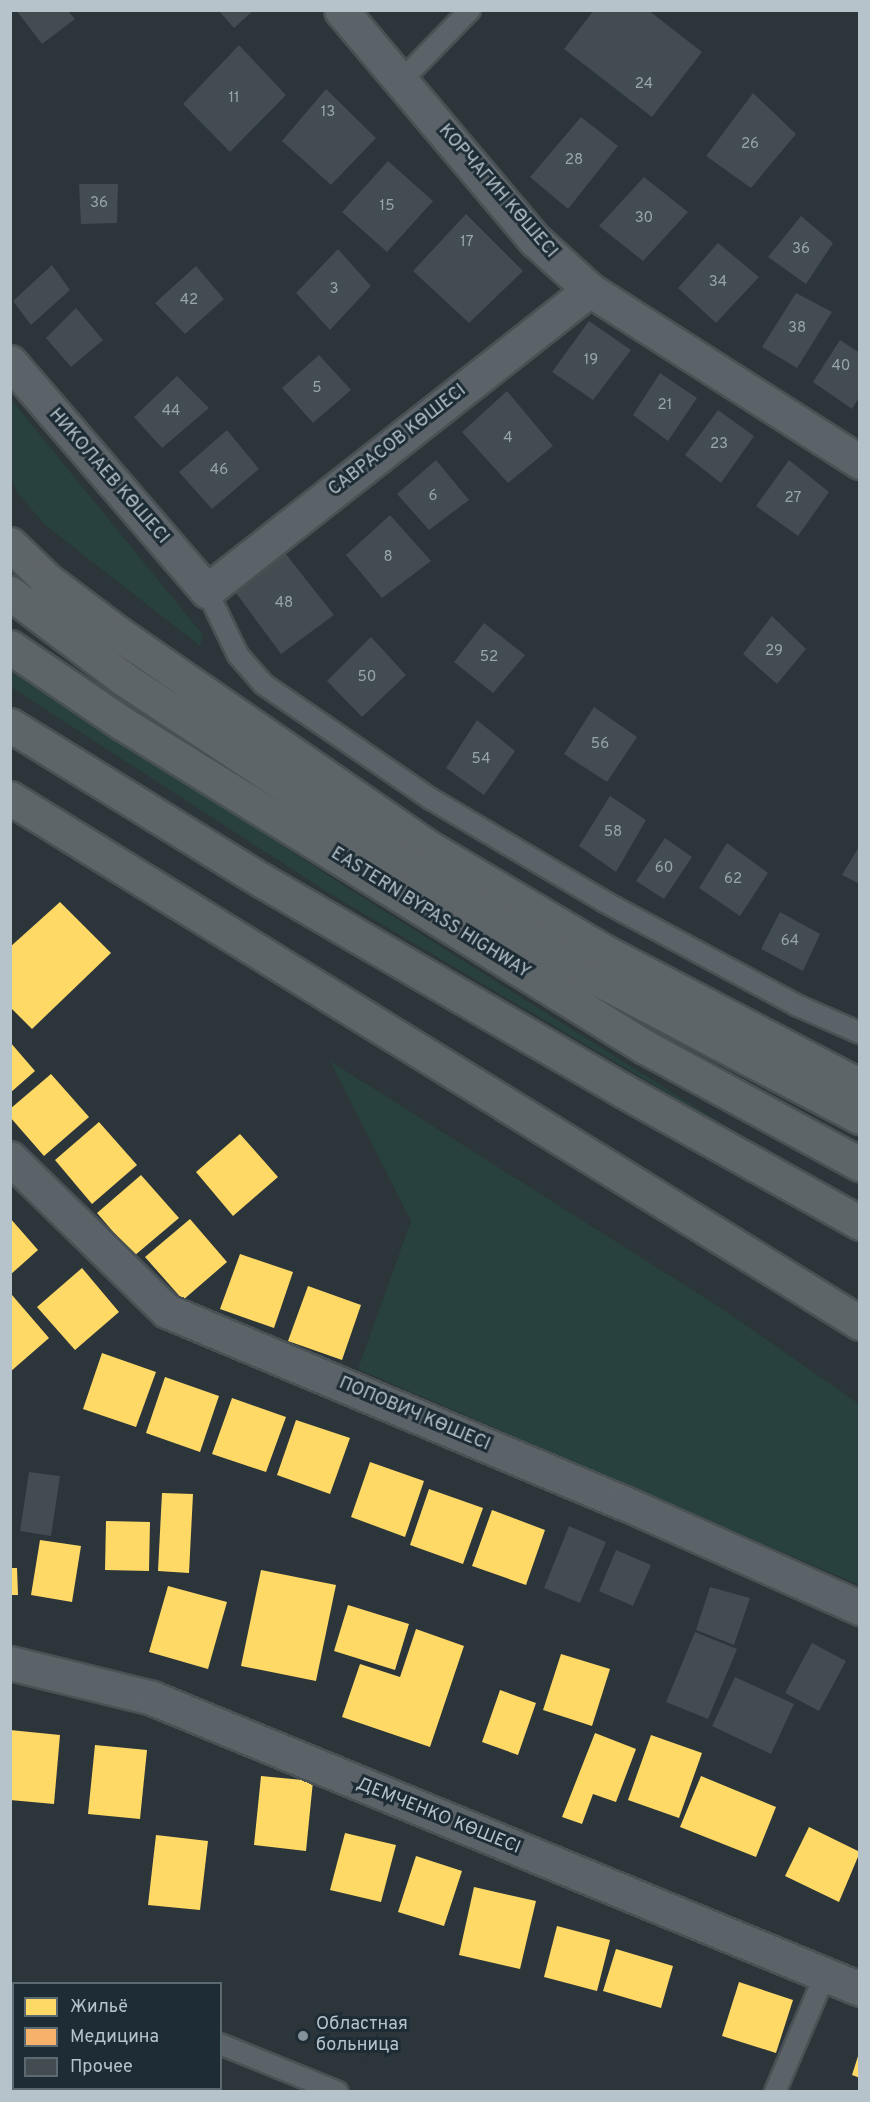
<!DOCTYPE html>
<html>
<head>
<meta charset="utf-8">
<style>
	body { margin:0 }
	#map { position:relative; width:870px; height:2102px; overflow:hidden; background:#2b353a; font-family:Overpass,sans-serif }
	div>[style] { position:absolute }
	.green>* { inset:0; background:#28413e }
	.homes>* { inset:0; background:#ffd966 }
	.health>* { inset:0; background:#f6b26b }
	.building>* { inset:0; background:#434c50 }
	.roads { filter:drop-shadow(2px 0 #495155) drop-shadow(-2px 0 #495155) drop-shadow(0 2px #495155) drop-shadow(0 -2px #495155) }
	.service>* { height:20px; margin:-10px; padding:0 10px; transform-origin:10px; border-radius:10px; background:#5b6368 }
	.minor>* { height:33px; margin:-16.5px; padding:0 16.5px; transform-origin:16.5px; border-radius:16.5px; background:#5b6368 }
	.tertiary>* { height:33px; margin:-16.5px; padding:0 16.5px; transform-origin:16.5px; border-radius:16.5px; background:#5b6368 }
	.primary>* { height:33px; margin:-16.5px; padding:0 16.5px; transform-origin:16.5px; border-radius:16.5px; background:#5e6569 }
	.dots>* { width:16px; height:16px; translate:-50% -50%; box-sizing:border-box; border:3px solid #1e2d35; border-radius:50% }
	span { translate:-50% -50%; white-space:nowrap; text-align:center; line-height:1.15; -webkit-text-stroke:6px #1e2d35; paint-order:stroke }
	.number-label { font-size:15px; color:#99a5ac }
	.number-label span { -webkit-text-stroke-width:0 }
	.street-label { font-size:18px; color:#b6c3cb }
	.poi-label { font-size:18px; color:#b6c3cb }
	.left { translate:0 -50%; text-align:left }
	.frame { position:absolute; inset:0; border:12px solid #b6c3cb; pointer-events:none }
	.legend { position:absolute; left:12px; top:1982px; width:210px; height:108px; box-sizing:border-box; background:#1e2d35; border:2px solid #5b6971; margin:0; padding:8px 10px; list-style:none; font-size:18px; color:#b6c3cb }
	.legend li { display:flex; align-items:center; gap:12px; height:30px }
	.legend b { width:30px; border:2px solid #5b6971 }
</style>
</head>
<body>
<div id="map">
	<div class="green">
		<i style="clip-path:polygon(10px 398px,203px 635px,200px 646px,44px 524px,17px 492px,11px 478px)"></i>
		<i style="clip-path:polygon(10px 666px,332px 878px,749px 1141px,329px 893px,11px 687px)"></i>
		<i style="clip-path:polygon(330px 1061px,721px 1308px,859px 1404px,859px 1585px,358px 1369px,411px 1221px)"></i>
	</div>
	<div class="homes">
		<i style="clip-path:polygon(60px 902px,111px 953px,32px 1029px,10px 1007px,10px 947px)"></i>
		<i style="clip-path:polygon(10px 1042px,35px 1071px,10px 1093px)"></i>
		<i style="clip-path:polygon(51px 1074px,89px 1117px,44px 1156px,10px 1117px,10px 1109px)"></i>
		<i style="clip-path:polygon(99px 1122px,137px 1165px,92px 1204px,55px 1160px)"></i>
		<i style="clip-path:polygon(240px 1134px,278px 1177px,233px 1216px,196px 1172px)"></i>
		<i style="clip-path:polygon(141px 1175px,179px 1218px,134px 1256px,97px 1213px)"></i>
		<i style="clip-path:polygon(10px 1218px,38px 1250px,10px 1275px)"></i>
		<i style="clip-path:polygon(190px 1219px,227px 1262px,183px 1300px,145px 1257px)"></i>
		<i style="clip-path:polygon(240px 1254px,293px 1272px,274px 1328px,220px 1309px)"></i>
		<i style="clip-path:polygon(82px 1268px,119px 1312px,75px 1350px,37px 1307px)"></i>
		<i style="clip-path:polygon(308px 1286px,361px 1305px,342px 1360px,288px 1341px)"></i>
		<i style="clip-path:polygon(12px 1295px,49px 1338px,10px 1372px,10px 1297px)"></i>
		<i style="clip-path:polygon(102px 1353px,156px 1372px,136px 1427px,83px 1409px)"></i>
		<i style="clip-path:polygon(165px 1377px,219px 1396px,200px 1452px,146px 1433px)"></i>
		<i style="clip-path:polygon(232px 1398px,286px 1417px,266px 1472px,212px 1454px)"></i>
		<i style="clip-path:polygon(296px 1420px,350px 1438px,330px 1494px,277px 1475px)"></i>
		<i style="clip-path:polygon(370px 1462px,424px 1481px,405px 1537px,351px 1517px)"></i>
		<i style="clip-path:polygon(429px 1489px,483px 1508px,463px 1564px,410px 1545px)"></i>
		<i style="clip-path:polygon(162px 1493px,193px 1494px,189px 1573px,158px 1571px)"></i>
		<i style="clip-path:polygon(492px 1510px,545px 1530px,526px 1585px,472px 1566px)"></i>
		<i style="clip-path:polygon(106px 1521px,150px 1522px,149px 1571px,105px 1570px)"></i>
		<i style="clip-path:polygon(40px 1540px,81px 1546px,72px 1602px,31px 1595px)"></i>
		<i style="clip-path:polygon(10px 1568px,17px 1568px,18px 1595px,10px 1595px)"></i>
		<i style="clip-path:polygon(261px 1570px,336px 1585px,316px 1681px,241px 1666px)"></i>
		<i style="clip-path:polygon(168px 1586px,227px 1602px,208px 1669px,149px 1652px)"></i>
		<i style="clip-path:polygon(348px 1605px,409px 1624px,395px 1670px,334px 1651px)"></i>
		<i style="clip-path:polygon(416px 1629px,464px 1646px,430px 1747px,342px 1717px,360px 1664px,400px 1677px)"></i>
		<i style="clip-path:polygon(561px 1654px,610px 1669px,592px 1726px,543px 1710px)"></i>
		<i style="clip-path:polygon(500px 1690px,536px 1703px,518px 1755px,482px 1742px)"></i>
		<i style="clip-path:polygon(10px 1730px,60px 1735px,54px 1804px,10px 1800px)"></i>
		<i style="clip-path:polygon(595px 1733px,636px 1749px,616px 1802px,593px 1794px,582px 1824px,562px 1817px)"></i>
		<i style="clip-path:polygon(651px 1735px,702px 1753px,679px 1818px,628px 1800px)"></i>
		<i style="clip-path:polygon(95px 1745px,147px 1750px,140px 1819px,88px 1814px)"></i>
		<i style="clip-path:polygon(261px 1776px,313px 1781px,306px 1851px,254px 1845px)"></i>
		<i style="clip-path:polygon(701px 1776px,776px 1807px,756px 1857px,680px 1827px)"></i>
		<i style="clip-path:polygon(809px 1827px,860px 1852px,839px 1902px,785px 1876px)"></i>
		<i style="clip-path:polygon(345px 1833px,396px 1845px,381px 1902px,330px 1890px)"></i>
		<i style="clip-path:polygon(156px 1835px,208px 1841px,200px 1910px,148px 1905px)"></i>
		<i style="clip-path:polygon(416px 1856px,462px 1871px,444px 1926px,398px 1912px)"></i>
		<i style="clip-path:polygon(474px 1887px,536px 1901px,520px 1969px,459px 1955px)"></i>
		<i style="clip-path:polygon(557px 1926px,610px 1940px,597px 1991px,544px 1977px)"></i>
		<i style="clip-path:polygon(616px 1949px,673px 1966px,661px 2008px,603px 1991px)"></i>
		<i style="clip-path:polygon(739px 1982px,793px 2000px,776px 2053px,722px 2036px)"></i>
		<i style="clip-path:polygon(859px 2053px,860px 2053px,860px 2078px,852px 2075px)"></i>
	</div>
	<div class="health">
		<i style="clip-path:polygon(10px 2070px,14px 2088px,73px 2092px,10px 2092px)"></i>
	</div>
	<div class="building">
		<i style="clip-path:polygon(16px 10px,67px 10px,75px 19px,42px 44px)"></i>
		<i style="clip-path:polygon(218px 10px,254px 10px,234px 28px)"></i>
		<i style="clip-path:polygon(594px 10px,648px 10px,702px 52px,652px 117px,564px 49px)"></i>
		<i style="clip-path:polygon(239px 45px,286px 95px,230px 152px,183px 104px)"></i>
		<i style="clip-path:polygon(326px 89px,376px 138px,331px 185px,282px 141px)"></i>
		<i style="clip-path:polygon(753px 93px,796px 134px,751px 188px,706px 156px)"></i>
		<i style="clip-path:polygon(581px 117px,618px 146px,568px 209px,530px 177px)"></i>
		<i style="clip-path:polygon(388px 161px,433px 201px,387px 252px,342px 212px)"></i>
		<i style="clip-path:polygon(644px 177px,688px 212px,643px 261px,599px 226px)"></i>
		<i style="clip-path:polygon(79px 184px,118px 184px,117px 223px,81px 224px)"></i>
		<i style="clip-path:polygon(466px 214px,523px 271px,469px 323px,413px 271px)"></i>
		<i style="clip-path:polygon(801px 216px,833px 243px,806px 284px,768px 257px)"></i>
		<i style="clip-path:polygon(718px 243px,759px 277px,716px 323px,678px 288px)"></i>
		<i style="clip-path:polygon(338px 249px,371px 286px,330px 330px,296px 293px)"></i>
		<i style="clip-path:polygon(52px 265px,70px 290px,31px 325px,13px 301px)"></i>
		<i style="clip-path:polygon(196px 266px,224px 299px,185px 334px,155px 303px)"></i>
		<i style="clip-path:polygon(796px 293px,832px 312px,797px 368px,762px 347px)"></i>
		<i style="clip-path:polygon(76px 308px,103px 340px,71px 367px,46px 338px)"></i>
		<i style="clip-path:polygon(589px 321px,631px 350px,593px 400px,552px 372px)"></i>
		<i style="clip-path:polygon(840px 340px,860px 353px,860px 396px,852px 409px,813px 382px)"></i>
		<i style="clip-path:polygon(319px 355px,351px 390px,313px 423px,282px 388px)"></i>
		<i style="clip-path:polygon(660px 373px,697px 398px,668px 441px,633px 415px)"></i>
		<i style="clip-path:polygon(177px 376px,209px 408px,162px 448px,134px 417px)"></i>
		<i style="clip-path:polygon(507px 391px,553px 446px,508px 483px,462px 432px)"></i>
		<i style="clip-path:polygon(718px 410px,754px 436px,721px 483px,685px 455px)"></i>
		<i style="clip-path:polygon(227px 430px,259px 469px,212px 509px,179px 472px)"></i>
		<i style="clip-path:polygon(436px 460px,469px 500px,429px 530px,397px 494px)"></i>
		<i style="clip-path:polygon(789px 460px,829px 492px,798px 536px,756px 506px)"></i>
		<i style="clip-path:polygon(390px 515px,431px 561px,382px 598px,346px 555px)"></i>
		<i style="clip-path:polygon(285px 553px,334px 615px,281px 654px,236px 593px)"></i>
		<i style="clip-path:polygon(772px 616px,806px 649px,777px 684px,743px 654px)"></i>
		<i style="clip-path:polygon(484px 623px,525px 655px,493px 693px,454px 662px)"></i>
		<i style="clip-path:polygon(371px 637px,406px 675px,362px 717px,327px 681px)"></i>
		<i style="clip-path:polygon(594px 707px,637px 737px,607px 782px,564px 754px)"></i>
		<i style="clip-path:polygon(477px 720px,515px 751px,484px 795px,446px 768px)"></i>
		<i style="clip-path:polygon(610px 796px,646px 820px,616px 872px,579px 846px)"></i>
		<i style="clip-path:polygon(665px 838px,692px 857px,664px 899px,636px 881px)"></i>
		<i style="clip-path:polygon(727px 843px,768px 873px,740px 916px,699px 888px)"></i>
		<i style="clip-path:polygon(860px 845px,860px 884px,842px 875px)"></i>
		<i style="clip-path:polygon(780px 912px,820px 934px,803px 971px,761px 949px)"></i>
		<i style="clip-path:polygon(29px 1472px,60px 1476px,51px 1536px,20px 1531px)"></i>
		<i style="clip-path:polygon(569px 1526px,606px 1542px,580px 1603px,544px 1588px)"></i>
		<i style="clip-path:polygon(616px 1550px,651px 1565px,633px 1606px,599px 1591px)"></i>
		<i style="clip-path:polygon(710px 1587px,750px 1598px,734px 1645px,696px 1630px)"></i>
		<i style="clip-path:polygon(695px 1632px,737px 1649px,708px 1719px,666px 1702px)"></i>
		<i style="clip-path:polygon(812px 1643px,846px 1661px,819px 1711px,785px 1693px)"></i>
		<i style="clip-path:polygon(735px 1677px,794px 1704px,771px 1754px,712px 1726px)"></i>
	</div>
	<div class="roads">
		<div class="service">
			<i style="left:401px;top:81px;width:99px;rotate:-45.8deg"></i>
			<i style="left:207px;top:591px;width:71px;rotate:64.2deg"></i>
			<i style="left:238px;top:655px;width:38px;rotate:49deg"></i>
			<i style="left:263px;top:684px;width:204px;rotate:34.4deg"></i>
			<i style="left:431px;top:799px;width:202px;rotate:30.6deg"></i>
			<i style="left:605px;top:902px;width:217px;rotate:28.3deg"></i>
			<i style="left:796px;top:1005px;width:70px;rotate:23.6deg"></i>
			<i style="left:10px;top:1995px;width:4px;rotate:14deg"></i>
			<i style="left:220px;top:2044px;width:127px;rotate:22.1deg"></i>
			<i style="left:775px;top:2092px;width:125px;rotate:-66.9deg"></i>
		</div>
		<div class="minor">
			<i style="left:341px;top:10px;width:301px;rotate:49.9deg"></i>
			<i style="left:535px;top:240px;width:74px;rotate:42.3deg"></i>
			<i style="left:590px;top:290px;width:320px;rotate:32.5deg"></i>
			<i style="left:10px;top:362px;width:302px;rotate:49.3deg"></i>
			<i style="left:207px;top:591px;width:487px;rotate:-38.2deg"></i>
			<i style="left:10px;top:1158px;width:219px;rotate:44.3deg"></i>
			<i style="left:167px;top:1311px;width:493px;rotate:22.8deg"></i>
			<i style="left:622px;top:1502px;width:261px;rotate:24deg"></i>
		</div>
		<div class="tertiary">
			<i style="left:10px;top:1663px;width:146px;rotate:13.8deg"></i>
			<i style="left:152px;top:1698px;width:765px;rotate:22.34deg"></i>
		</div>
		<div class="primary">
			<i style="left:10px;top:544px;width:50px;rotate:44.2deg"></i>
			<i style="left:46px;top:579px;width:91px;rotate:37deg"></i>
			<i style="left:119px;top:634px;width:369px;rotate:34.6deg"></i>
			<i style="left:423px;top:844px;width:209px;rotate:30.7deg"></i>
			<i style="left:603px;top:951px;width:290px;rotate:27.7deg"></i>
			<i style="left:10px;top:593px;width:143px;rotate:37deg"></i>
			<i style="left:124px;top:679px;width:344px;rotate:33.4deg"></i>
			<i style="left:411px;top:868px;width:215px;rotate:30.7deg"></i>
			<i style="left:596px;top:978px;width:298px;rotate:27.8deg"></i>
			<i style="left:10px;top:647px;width:135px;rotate:34.2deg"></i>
			<i style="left:122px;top:723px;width:615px;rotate:31.78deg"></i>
			<i style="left:645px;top:1047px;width:245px;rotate:28.6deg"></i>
			<i style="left:10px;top:725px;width:297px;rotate:31.7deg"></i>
			<i style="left:263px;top:881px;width:415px;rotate:30.2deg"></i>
			<i style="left:622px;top:1090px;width:273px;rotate:29.2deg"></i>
			<i style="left:10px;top:798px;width:999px;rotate:31.7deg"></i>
		</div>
	</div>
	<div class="dots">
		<i style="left:303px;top:2036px;background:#859198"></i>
	</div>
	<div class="number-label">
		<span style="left:644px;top:85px">24</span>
		<span style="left:234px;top:99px">11</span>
		<span style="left:328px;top:113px">13</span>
		<span style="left:750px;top:145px">26</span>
		<span style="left:574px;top:161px">28</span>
		<span style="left:99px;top:204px">36</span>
		<span style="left:387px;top:207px">15</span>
		<span style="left:644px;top:219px">30</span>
		<span style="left:467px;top:243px">17</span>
		<span style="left:801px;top:250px">36</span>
		<span style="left:718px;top:283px">34</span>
		<span style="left:334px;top:290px">3</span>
		<span style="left:189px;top:301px">42</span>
		<span style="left:797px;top:329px">38</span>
		<span style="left:591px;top:361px">19</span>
		<span style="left:841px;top:367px">40</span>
		<span style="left:317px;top:389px">5</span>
		<span style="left:665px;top:406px">21</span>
		<span style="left:171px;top:412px">44</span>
		<span style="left:508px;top:439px">4</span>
		<span style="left:719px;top:445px">23</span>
		<span style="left:219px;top:471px">46</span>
		<span style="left:433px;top:497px">6</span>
		<span style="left:793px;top:499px">27</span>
		<span style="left:388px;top:558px">8</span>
		<span style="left:284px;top:604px">48</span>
		<span style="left:774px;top:652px">29</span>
		<span style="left:489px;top:658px">52</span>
		<span style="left:367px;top:678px">50</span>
		<span style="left:600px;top:745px">56</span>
		<span style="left:481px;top:760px">54</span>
		<span style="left:613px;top:833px">58</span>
		<span style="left:664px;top:869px">60</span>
		<span style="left:733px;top:880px">62</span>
		<span style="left:790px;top:942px">64</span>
	</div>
	<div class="street-label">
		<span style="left:497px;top:192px;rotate:49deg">КОРЧАГИН КӨШЕСІ</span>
		<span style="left:398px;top:441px;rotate:-38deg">САВРАСОВ КӨШЕСІ</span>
		<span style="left:108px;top:477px;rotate:49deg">НИКОЛАЕВ КӨШЕСІ</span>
		<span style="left:430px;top:914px;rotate:32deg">EASTERN BYPASS HIGHWAY</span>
		<span style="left:414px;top:1415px;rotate:23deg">ПОПОВИЧ КӨШЕСІ</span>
		<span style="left:438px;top:1817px;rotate:22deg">ДЕМЧЕНКО КӨШЕСІ</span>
	</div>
	<div class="poi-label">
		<span class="left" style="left:316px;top:2036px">Областная<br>больница</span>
	</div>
	<div class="frame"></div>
	<ul class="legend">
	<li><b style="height:16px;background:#ffd966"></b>Жильё</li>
	<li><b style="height:16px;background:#f6b26b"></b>Медицина</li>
	<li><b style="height:16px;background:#434c50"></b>Прочее</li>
	</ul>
</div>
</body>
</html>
